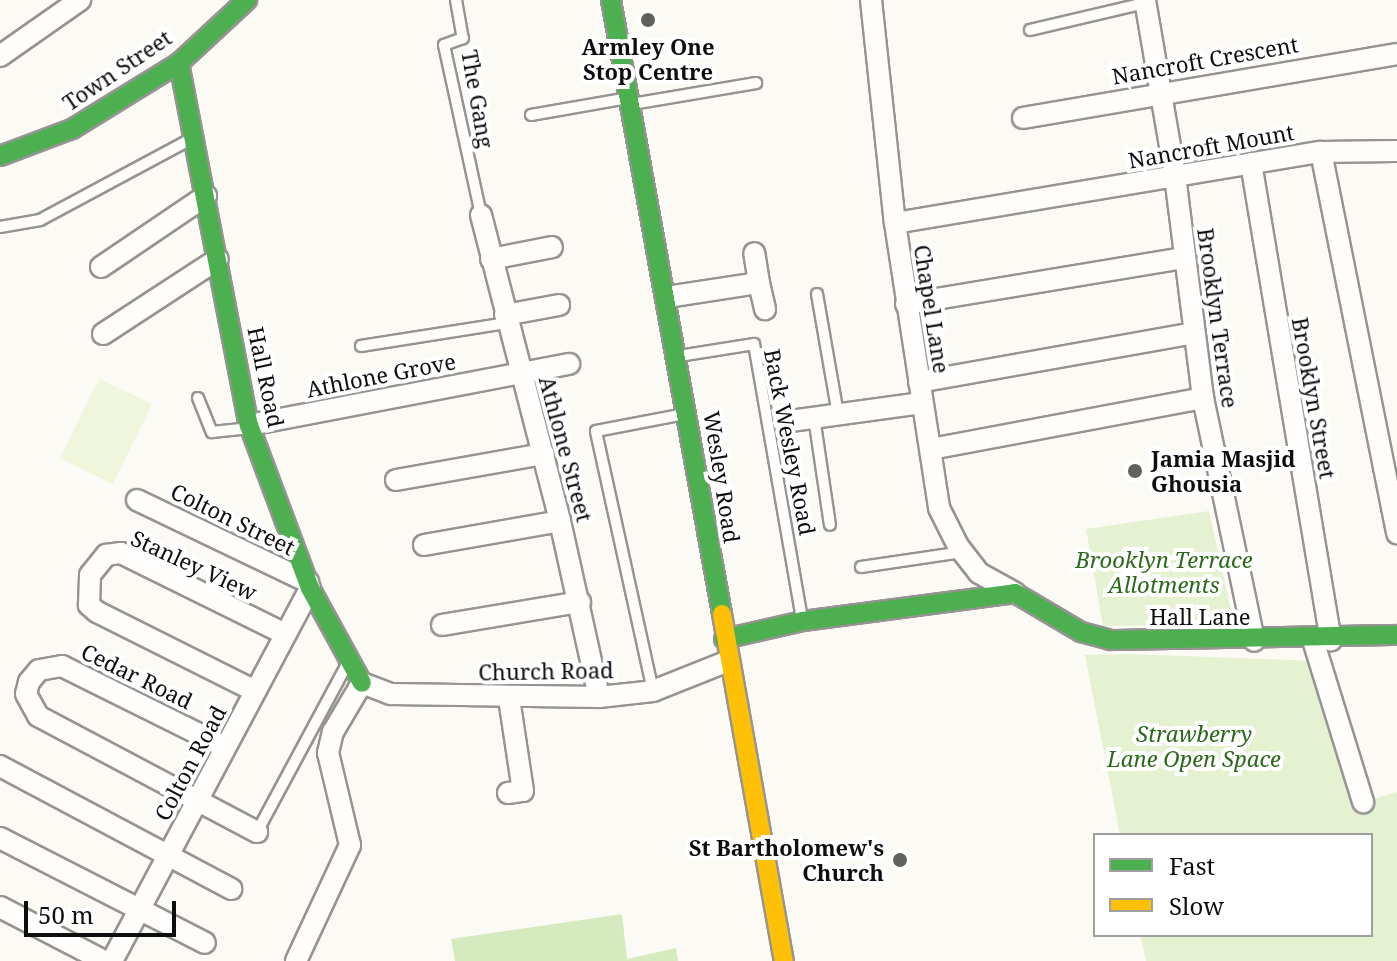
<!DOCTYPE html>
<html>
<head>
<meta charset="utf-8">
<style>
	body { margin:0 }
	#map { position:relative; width:1397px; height:961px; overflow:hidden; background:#fcfaf4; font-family:"Noto Serif",serif }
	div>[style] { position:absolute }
	.green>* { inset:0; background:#e5f2d2 }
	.forest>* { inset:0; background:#d6eac0 }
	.pitch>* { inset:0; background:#eff6dc }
	.roads { filter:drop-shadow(2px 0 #959492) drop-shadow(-2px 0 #959492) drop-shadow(0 2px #959492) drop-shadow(0 -2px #959492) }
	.lane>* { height:10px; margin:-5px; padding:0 5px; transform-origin:5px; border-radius:5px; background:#fffefd }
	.street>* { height:20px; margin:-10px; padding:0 10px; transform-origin:10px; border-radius:10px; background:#fffefd }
	.fast>* { height:18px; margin:-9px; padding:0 9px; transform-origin:9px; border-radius:9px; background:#4caf50 }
	.slow>* { height:18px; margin:-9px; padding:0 9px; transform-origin:9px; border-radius:9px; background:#ffc107 }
	.dots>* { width:22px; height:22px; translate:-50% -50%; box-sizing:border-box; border:4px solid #fff; border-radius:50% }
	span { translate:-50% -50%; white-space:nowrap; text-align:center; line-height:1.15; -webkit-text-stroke:8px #fff; paint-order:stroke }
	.poi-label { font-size:22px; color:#0e0e0e; font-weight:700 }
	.left { translate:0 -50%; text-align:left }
	.right { translate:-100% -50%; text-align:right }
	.street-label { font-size:22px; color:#0e0e0e }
	.park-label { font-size:22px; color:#2c691b; font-style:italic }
	.legend { position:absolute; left:1093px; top:833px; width:280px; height:104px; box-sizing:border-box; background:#fff; border:2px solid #9f9f9f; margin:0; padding:10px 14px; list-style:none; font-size:24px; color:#0e0e0e }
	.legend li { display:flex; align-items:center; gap:16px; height:40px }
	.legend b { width:40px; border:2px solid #9f9f9f }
	.scale { position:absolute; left:24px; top:901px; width:152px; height:36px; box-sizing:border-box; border:4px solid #0e0e0e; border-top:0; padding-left:10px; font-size:24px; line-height:28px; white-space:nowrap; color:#0e0e0e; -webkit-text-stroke:6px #fff; paint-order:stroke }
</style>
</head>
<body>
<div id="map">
	<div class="green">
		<i style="clip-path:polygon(1209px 511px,1234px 624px,1103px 626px,1086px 529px)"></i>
		<i style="clip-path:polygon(1128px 654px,1318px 661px,1363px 802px,1397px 792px,1397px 961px,1146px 961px,1140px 935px,1371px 935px,1371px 835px,1120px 835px,1085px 655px)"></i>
	</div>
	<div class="forest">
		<i style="clip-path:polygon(622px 914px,627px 959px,676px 948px,678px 961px,455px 961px,451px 939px)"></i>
	</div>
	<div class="pitch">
		<i style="clip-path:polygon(99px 379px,152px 404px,113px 484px,60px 458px)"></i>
	</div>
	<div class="roads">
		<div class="lane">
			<i style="left:456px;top:0;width:39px;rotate:80deg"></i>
			<i style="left:463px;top:38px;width:20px;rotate:160deg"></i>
			<i style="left:444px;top:45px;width:174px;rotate:77.7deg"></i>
			<i style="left:1030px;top:30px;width:118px;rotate:-13.2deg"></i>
			<i style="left:632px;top:104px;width:126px;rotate:-9.6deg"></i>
			<i style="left:531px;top:115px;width:98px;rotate:-9.9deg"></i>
			<i style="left:0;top:227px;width:41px;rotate:-9.9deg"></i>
			<i style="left:40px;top:220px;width:174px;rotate:-28.2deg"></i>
			<i style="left:817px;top:294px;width:122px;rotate:80.1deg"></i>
			<i style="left:361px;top:346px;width:148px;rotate:-9deg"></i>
			<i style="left:679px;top:356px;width:76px;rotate:-9.1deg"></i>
			<i style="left:754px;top:344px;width:279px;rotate:80.1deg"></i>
			<i style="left:198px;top:398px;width:37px;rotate:68deg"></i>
			<i style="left:212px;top:432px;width:36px;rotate:-6deg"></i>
			<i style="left:814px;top:417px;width:109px;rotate:81.6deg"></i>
			<i style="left:861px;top:567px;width:102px;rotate:-8.4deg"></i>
			<i style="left:653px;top:691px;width:266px;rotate:-102.4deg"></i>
			<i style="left:596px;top:431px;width:91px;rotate:-10.8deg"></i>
			<i style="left:257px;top:832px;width:191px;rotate:-61.8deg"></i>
		</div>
		<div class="street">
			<i style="left:871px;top:0;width:224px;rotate:83.9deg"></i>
			<i style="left:895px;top:223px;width:288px;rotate:81.2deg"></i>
			<i style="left:939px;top:508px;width:42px;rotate:63.4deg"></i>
			<i style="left:958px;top:546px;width:34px;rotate:52deg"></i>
			<i style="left:979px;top:573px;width:41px;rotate:29.1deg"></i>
			<i style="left:1145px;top:0;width:179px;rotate:80.3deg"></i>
			<i style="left:1175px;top:176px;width:224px;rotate:82.8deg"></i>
			<i style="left:1203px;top:398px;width:248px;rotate:78.1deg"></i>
			<i style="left:0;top:56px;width:98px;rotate:-35deg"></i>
			<i style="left:1023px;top:118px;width:379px;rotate:-9.7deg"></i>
			<i style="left:1321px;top:152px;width:389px;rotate:78.7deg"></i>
			<i style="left:1251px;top:163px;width:484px;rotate:80.5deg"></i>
			<i style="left:481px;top:215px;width:316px;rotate:75.5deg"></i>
			<i style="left:560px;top:521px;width:180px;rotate:77.5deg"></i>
			<i style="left:895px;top:223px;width:432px;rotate:-9.5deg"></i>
			<i style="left:1321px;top:152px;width:76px;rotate:-0.8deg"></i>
			<i style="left:491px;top:259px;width:62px;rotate:-11.1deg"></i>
			<i style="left:101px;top:267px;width:127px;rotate:-34.1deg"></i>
			<i style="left:759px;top:283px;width:27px;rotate:77deg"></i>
			<i style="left:667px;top:297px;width:93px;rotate:-8.7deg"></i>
			<i style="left:759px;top:283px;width:30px;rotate:-99deg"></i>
			<i style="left:906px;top:304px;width:282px;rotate:-9.4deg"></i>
			<i style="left:505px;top:315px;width:55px;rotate:-10.5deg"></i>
			<i style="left:103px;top:334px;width:137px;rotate:-33.1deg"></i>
			<i style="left:919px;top:382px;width:279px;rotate:-10.1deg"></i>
			<i style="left:783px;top:422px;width:140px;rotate:-7.8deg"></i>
			<i style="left:249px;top:425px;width:326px;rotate:-10.8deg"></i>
			<i style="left:931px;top:449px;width:277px;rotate:-10.6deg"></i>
			<i style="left:396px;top:480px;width:150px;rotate:-10deg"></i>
			<i style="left:137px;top:500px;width:190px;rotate:25.6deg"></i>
			<i style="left:424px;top:545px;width:138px;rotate:-10deg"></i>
			<i style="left:442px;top:625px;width:140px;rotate:-9.5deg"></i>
			<i style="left:1313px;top:640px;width:170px;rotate:72.8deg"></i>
			<i style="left:255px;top:691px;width:177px;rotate:-153.4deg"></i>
			<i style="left:97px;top:612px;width:11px;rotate:-139deg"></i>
			<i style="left:89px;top:605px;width:30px;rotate:-88deg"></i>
			<i style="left:90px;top:575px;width:26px;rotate:-51deg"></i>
			<i style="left:106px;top:555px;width:15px;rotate:-8deg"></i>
			<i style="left:121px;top:553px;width:183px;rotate:26.3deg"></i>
			<i style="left:225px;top:747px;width:182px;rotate:-153.6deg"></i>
			<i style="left:62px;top:666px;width:23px;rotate:170deg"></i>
			<i style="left:39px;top:670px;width:16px;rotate:130deg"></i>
			<i style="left:29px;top:682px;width:12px;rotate:104deg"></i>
			<i style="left:26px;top:694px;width:25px;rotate:61deg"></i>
			<i style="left:38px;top:716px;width:248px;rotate:27.9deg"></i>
			<i style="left:0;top:766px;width:262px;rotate:28deg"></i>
			<i style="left:508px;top:793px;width:15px;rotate:-8deg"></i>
			<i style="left:523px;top:791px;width:94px;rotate:-98.6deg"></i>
			<i style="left:0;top:838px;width:230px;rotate:27.1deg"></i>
			<i style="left:0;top:907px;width:117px;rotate:27.4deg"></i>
			<i style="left:112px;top:961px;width:422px;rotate:-62deg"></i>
			<i style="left:296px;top:961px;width:128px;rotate:-65deg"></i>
			<i style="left:350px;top:845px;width:95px;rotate:-103.4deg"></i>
			<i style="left:328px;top:753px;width:22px;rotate:-77deg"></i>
			<i style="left:333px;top:732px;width:57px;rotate:-59.4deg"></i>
			<i style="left:362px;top:683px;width:31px;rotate:21deg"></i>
			<i style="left:391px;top:694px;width:208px;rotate:0.8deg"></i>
			<i style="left:599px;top:697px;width:54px;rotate:-6.3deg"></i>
			<i style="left:653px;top:691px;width:81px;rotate:-21.8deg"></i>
		</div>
		<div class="fast">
			<i style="left:611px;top:0;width:624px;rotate:79.75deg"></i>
			<i style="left:179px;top:63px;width:369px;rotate:79.1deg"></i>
			<i style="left:249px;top:425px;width:174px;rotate:69.5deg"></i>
			<i style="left:310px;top:588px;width:108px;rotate:61.3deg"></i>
			<i style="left:0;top:156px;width:77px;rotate:-20.6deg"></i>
			<i style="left:72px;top:129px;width:126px;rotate:-31.7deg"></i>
			<i style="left:179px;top:63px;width:93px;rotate:-42.8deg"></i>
			<i style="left:724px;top:639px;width:81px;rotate:-12.8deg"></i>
			<i style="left:803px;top:621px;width:214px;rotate:-7.5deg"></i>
			<i style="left:1015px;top:593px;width:77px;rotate:30.6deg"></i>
			<i style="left:1081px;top:632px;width:30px;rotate:15deg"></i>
			<i style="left:1110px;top:640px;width:287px;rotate:-1deg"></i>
		</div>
		<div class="slow">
			<i style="left:722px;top:614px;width:352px;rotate:79.9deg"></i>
		</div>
	</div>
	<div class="dots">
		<i style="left:648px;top:20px;background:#61615e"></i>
		<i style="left:1135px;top:471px;background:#61615e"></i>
		<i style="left:900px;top:860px;background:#61615e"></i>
	</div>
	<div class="poi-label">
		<span style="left:648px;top:59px">Armley One<br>Stop Centre</span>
		<span class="left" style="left:1151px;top:471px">Jamia Masjid<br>Ghousia</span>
		<span class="right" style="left:884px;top:860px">St Bartholomew's<br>Church</span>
	</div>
	<div class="street-label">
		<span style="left:1205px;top:60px;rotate:-10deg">Nancroft Crescent</span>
		<span style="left:117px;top:70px;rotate:-34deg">Town Street</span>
		<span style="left:478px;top:99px;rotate:80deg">The Gang</span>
		<span style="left:1211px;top:146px;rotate:-10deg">Nancroft Mount</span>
		<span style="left:932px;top:309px;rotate:81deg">Chapel Lane</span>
		<span style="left:1218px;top:318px;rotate:82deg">Brooklyn Terrace</span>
		<span style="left:381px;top:375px;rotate:-11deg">Athlone Grove</span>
		<span style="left:266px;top:377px;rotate:78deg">Hall Road</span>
		<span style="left:1314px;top:398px;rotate:80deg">Brooklyn Street</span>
		<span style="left:790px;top:442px;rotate:79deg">Back Wesley Road</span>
		<span style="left:566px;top:449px;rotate:75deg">Athlone Street</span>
		<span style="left:722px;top:477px;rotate:81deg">Wesley Road</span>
		<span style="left:233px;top:519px;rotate:26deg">Colton Street</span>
		<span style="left:194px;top:565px;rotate:25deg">Stanley View</span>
		<span style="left:1200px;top:617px">Hall Lane</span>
		<span style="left:546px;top:671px;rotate:-1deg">Church Road</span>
		<span style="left:137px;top:676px;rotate:26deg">Cedar Road</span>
		<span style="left:190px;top:763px;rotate:-62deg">Colton Road</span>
	</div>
	<div class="park-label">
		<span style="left:1164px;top:572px">Brooklyn Terrace<br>Allotments</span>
		<span style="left:1194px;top:746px">Strawberry<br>Lane Open Space</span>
	</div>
	<ul class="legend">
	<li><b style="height:10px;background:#4caf50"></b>Fast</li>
	<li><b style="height:10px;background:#ffc107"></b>Slow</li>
	</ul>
	<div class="scale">50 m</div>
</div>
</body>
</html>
